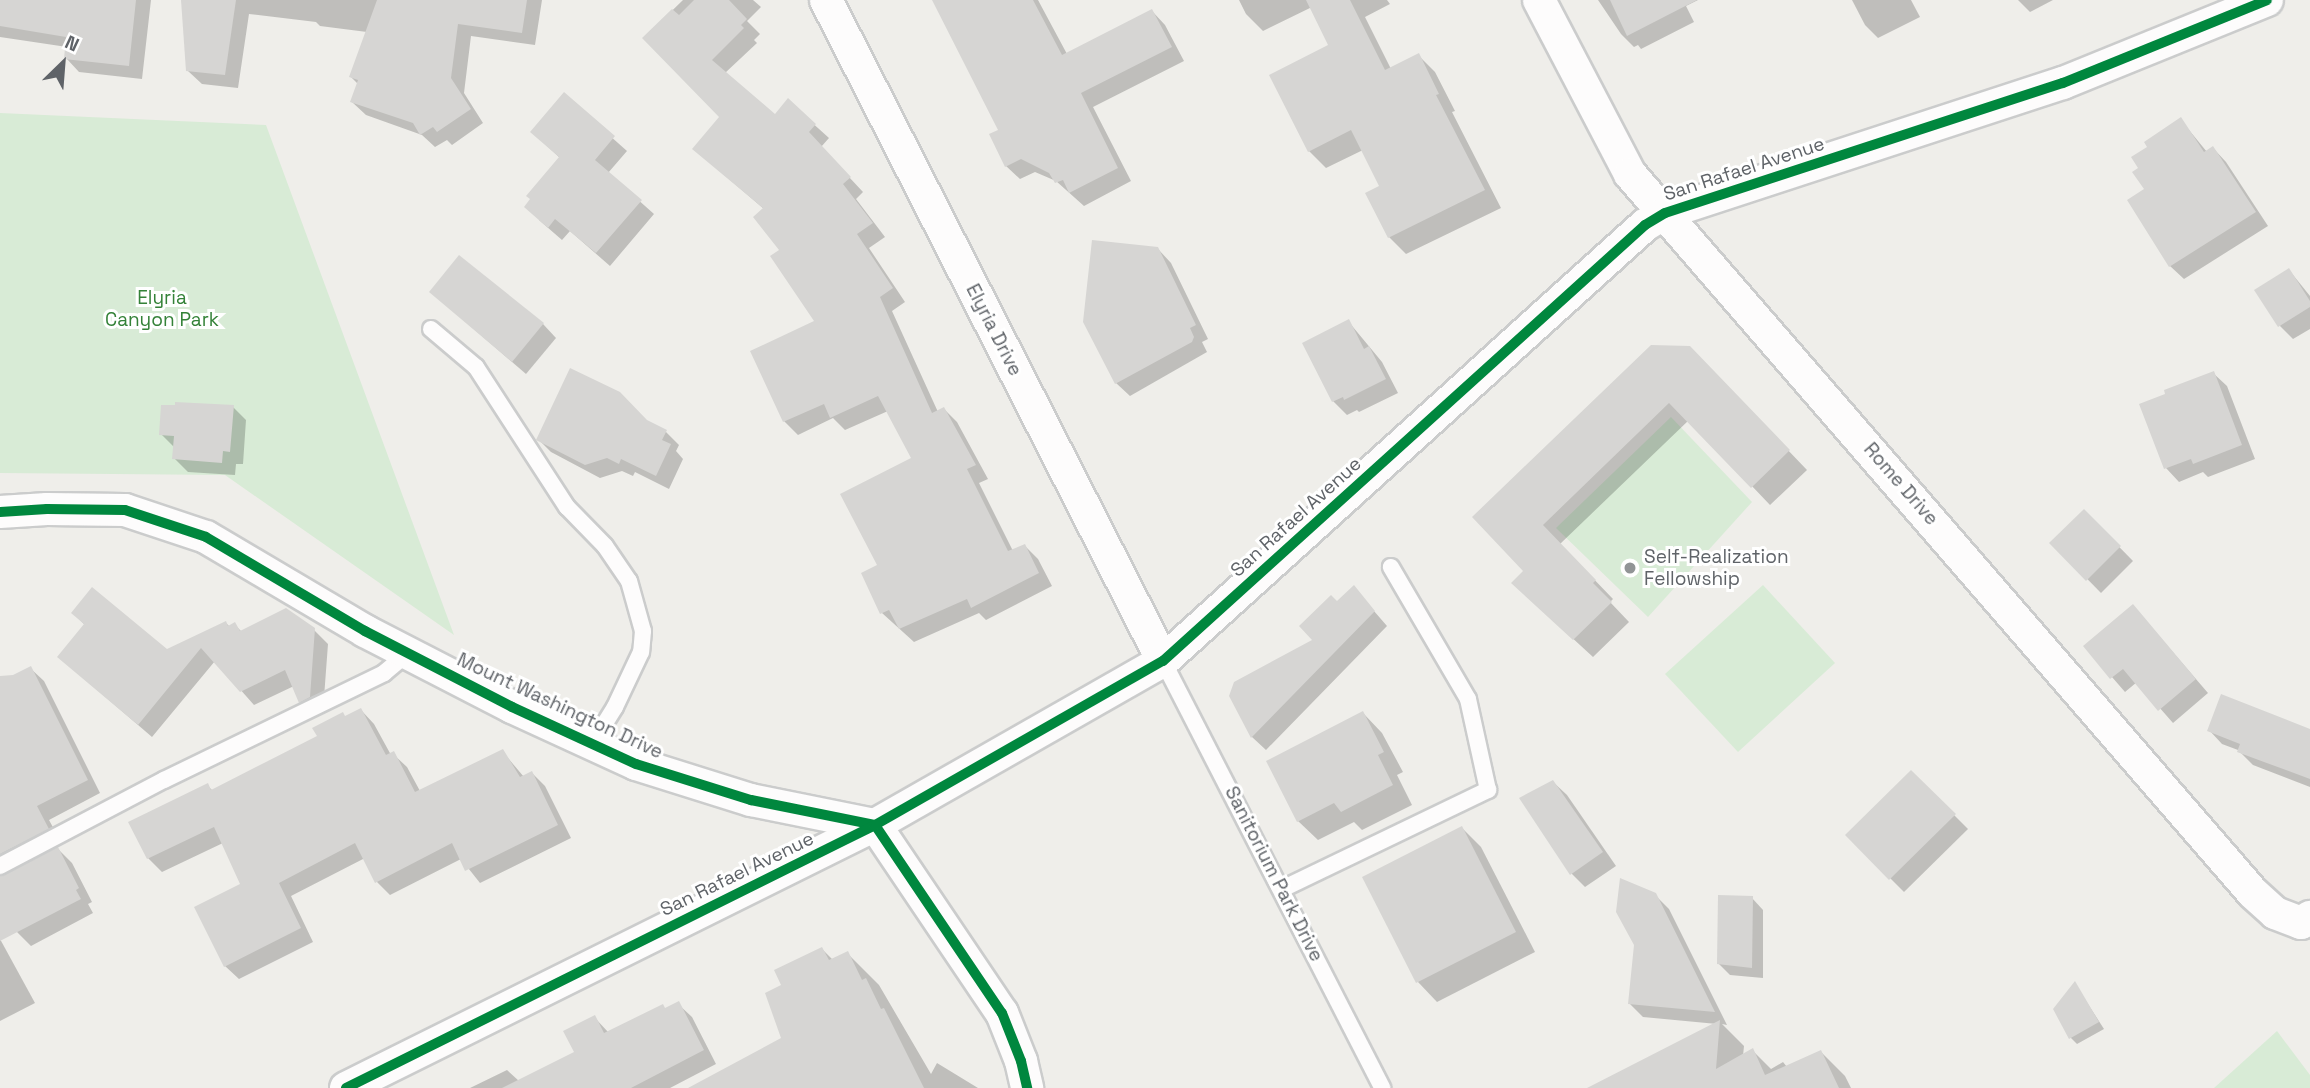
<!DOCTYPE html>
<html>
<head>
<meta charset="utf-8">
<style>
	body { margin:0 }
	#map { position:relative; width:2310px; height:1088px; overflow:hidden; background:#efeeea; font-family:"Space Grotesk",sans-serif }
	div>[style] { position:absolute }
	.green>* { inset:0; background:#d8ebd6 }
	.shadow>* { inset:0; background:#0003 }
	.building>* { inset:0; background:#d6d5d3 }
	.roads { filter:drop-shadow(2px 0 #cbcccc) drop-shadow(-2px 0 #cbcccc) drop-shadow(0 2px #cbcccc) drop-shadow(0 -2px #cbcccc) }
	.service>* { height:16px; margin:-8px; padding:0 8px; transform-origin:8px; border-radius:8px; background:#fdfcfc }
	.minor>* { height:32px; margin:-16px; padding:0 16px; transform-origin:16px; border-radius:16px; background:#fdfcfc }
	.cycleway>* { height:10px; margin:-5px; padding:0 5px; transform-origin:5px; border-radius:5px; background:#00873e }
	.dots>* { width:19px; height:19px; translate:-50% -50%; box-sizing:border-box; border:4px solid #fff; border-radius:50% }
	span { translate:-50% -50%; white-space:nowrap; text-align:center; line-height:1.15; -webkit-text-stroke:6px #fff; paint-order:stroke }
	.street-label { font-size:19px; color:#5f6368 }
	.park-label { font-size:19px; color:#348238 }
	.poi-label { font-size:19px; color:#5f6368 }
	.left { translate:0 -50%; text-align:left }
	.north { position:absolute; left:28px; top:28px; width:70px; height:70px; -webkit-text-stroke:5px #fff; paint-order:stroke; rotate:25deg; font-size:19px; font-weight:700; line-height:28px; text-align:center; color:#5f6368 }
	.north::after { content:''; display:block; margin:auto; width:24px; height:32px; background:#5f6368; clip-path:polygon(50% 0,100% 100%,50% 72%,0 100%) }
</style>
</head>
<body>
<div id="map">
	<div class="green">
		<i style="clip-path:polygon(0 113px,266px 125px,454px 635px,225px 475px,0 473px)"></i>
		<i style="clip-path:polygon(1671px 417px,1752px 502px,1648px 617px,1556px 528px)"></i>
		<i style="clip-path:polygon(1763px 585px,1835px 663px,1738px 752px,1665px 674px)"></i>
		<i style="clip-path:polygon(2277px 1031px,2310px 1075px,2310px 1088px,2214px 1088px)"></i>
	</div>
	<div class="shadow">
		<i style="clip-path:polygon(0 0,151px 0,142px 79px,79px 72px,66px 58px,67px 47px,0 37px)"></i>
		<i style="clip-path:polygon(183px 0,542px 0,535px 45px,471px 36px,464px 93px,483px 123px,452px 145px,447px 140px,435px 147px,422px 135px,366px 115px,352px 102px,358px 84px,351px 77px,367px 32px,320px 26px,316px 22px,249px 14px,238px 88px,202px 84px,188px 71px)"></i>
		<i style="clip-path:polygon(683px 0,753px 0,761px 7px,747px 21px,760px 34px,754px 40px,757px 43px,725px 73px,776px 116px,788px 101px,829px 138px,821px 147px,863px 192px,856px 199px,885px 237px,869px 248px,905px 302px,892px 311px,938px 412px,944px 409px,957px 422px,988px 479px,979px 483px,1013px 551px,1025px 546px,1038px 559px,1052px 586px,986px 620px,979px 613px,914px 642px,882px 613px,913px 459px,888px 411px,845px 430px,833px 418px,798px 435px,784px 421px,816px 322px,764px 209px,694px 149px,721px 117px,644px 38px)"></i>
		<i style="clip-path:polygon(934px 0,1038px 0,1067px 54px,1152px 11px,1165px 25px,1184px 61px,1093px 107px,1131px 181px,1084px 206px,1056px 181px,1035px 172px,1020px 179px,1006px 166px,1000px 131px)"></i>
		<i style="clip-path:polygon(1239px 0,1387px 0,1390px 4px,1365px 17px,1391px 69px,1418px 55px,1435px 72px,1455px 111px,1452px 112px,1501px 208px,1406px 254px,1389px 237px,1382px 187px,1363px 150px,1326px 168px,1309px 151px,1330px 45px,1312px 7px,1263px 31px,1246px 14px)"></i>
		<i style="clip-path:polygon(1598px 0,1698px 0,1686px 6px,1694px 22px,1641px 49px,1638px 45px,1634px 47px,1621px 34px)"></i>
		<i style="clip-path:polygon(1852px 0,1911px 0,1920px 17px,1878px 38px,1865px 25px)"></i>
		<i style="clip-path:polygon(2018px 0,2053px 0,2030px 12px)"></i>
		<i style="clip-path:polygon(564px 95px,627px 151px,608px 173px,654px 214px,610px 266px,570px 231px,562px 240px,539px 220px,560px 158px,532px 132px)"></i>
		<i style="clip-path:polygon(2180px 119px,2207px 152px,2213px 148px,2226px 162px,2268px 226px,2184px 279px,2170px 266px,2140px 169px,2150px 147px)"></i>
		<i style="clip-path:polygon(1158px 249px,1171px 263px,1208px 339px,1202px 342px,1207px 352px,1130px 396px,1116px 383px)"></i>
		<i style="clip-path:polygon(2289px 270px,2310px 296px,2310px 329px,2293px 339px,2280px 326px)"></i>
		<i style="clip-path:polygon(431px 292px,543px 324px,556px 338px,526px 374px)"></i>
		<i style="clip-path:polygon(1348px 321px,1382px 362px,1398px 393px,1359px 412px,1357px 410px,1347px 415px,1333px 401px)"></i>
		<i style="clip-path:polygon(1708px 367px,1807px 470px,1770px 505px,1689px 420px,1560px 544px,1613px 599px,1610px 602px,1629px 622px,1593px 657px,1532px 601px,1526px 571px,1474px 517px)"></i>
		<i style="clip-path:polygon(2213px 373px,2227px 386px,2255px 459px,2208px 477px,2203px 472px,2179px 482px,2166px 468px)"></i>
		<i style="clip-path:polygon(187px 404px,233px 407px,246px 420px,243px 464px,236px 464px,235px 475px,188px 472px,174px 458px,175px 448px,161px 434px,163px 406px)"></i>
		<i style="clip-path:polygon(647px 421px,666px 432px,679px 445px,676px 451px,683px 459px,669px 489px,635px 472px,633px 476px,622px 471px,600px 478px,551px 452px,538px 439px)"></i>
		<i style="clip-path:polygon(2084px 511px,2133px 561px,2101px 593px,2052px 543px)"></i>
		<i style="clip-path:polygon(1354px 588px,1387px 626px,1266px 750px,1252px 737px,1231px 696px,1315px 641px,1337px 604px)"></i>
		<i style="clip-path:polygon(2133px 606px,2208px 693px,2173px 723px,2137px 682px,2125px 692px,2085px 646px)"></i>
		<i style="clip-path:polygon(73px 613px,166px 651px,226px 623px,230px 627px,235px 625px,242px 632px,314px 630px,328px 644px,323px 711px,314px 715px,300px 702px,294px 686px,254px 705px,215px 661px,152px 737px,59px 657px,85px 625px)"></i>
		<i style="clip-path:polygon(30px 668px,44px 681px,100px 793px,49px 820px,61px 842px,13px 868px,0 855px,0 683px)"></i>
		<i style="clip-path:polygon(361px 710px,374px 724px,391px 755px,393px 754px,407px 767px,420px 791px,502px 751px,524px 777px,532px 773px,545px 786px,571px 838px,480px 883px,461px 859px,390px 895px,377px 882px,365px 858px,291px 896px,313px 942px,239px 979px,225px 966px,242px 885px,223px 843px,162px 872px,148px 858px,207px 785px,213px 791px,320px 737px)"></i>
		<i style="clip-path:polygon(1363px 713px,1382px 733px,1403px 772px,1397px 775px,1412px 805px,1362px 830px,1354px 822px,1318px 840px,1298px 821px)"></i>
		<i style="clip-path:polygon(2209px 730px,2310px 730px,2310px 787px,2253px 765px,2238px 750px,2222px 744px)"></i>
		<i style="clip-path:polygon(1911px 772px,1968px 829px,1904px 892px,1847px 835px)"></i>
		<i style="clip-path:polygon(1553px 782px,1567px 795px,1616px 866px,1585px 887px,1572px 874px)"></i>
		<i style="clip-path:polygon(1462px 828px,1481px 847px,1535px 952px,1437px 1002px,1418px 982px)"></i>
		<i style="clip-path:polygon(58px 849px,72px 863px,92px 902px,88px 904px,93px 913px,31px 946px,17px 932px,0 900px,0 883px)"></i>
		<i style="clip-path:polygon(1655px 895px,1669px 909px,1727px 1025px,1722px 1024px,1744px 1046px,1743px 1056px,1753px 1051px,1771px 1069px,1783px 1062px,1787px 1067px,1821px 1052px,1845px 1076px,1851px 1088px,1627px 1088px,1717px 1024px,1643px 1017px,1630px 1004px)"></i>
		<i style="clip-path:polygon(1752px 898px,1763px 910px,1763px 978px,1730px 975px,1718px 963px)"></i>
		<i style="clip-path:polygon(0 939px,35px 1003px,0 1021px)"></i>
		<i style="clip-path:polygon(822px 949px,833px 960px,847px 953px,879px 985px,931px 1074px,937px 1063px,978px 1088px,715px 1088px,784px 1038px,783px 986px)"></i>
		<i style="clip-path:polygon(2075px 984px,2104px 1029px,2077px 1044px,2071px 1038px)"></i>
		<i style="clip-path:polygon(678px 1004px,692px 1017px,716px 1064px,670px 1088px,470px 1088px,507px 1070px,519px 1081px,576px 1053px,594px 1017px,609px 1033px)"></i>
	</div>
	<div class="building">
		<i style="clip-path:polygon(0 0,136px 0,129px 66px,64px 59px,66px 37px,0 26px)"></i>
		<i style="clip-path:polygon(181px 0,236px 0,225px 75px,186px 71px)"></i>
		<i style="clip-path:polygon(377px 0,527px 0,522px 33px,458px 24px,451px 78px,471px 109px,437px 132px,433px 127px,420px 135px,413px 123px,350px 102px,358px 80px,349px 77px)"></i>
		<i style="clip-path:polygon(694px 0,729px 0,747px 19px,741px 25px,744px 28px,712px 60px,775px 114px,788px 98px,816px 124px,809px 132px,851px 177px,843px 184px,873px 223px,857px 234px,893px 288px,880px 297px,932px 413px,944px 407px,976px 465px,967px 469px,1008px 551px,1025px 544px,1039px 573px,971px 608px,967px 599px,899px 629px,889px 610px,880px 614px,861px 573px,877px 565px,840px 494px,911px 458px,878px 396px,830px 418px,824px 404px,783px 422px,750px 351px,814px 321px,770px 256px,779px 250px,753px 217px,763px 208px,692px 149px,719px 117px,642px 38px,672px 9px,679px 15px)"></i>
		<i style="clip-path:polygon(932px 0,1033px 0,1062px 55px,1152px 9px,1172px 47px,1081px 93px,1118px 168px,1069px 193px,1063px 180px,1055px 183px,1049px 173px,1021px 159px,1005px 167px,989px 134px,998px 130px)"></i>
		<i style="clip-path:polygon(1306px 0,1350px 0,1385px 70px,1419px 53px,1439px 94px,1436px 95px,1485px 190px,1388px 238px,1365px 193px,1379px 186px,1351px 130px,1308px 152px,1269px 75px,1328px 45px)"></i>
		<i style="clip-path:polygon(1610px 0,1697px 0,1627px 36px)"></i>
		<i style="clip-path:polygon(564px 92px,615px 136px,595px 160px,642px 200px,596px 253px,555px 219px,548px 228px,524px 207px,530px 199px,526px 196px,559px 157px,530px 132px)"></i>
		<i style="clip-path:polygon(2181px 117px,2204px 152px,2213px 146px,2256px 212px,2169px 267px,2127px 200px,2144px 189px,2132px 172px,2138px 168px,2131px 157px,2147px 147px,2144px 142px)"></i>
		<i style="clip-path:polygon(1092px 240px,1158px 247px,1196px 325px,1190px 328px,1194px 337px,1192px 342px,1115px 384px,1083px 322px)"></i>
		<i style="clip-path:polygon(459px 255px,544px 323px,512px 362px,429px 292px)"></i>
		<i style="clip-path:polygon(2289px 268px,2310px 301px,2310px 307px,2278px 327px,2254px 290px)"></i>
		<i style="clip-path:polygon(1349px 319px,1364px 349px,1369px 346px,1386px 379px,1344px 400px,1343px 397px,1332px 402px,1302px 343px)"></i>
		<i style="clip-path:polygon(1651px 345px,1690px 346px,1790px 450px,1751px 488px,1669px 403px,1543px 525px,1596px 580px,1593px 583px,1612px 602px,1573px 640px,1511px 583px,1523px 571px,1472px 517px)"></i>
		<i style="clip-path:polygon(570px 368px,620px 392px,647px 420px,667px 430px,662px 440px,671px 444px,656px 476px,621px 459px,619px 464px,607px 458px,585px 465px,536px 440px)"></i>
		<i style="clip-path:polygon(2214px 371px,2242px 445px,2193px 464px,2191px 459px,2164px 469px,2139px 404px,2165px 394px,2164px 390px)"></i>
		<i style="clip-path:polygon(175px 402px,234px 405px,230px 452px,223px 451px,222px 463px,172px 459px,174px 436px,159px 435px,161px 405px,175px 405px)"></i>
		<i style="clip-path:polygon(2084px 509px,2121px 546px,2086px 581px,2049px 543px)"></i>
		<i style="clip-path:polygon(1354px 585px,1375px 611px,1251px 738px,1229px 696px,1234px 682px,1312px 640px,1299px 626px,1331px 595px,1337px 601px)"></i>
		<i style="clip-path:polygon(92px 587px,167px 649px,226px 621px,228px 626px,235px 622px,240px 631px,286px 608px,315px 628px,310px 697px,299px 703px,285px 670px,240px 692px,201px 648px,138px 725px,57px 657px,84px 624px,71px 613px)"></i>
		<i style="clip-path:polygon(2133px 604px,2196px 679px,2158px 711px,2123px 669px,2110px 679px,2083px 646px)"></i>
		<i style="clip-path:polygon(31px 666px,88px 780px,37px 806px,49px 829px,0 854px,0 676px,13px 675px)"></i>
		<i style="clip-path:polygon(2221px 694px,2310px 729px,2310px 779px,2237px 752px,2240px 744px,2207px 731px)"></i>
		<i style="clip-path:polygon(361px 708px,386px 755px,394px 751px,415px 792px,503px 749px,520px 777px,532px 771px,558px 825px,465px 871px,452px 843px,375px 883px,355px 843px,279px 883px,301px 928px,224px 967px,194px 907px,240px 884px,214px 827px,147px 859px,128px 822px,208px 783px,211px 790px,317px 736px,312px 728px,343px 712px,345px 716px)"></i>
		<i style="clip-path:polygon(1363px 711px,1384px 752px,1378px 755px,1393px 785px,1341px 812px,1334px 803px,1297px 822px,1266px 761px)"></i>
		<i style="clip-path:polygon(1911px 770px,1956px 814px,1889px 880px,1845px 835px)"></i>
		<i style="clip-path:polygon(1553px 780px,1603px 852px,1570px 875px,1519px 798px)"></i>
		<i style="clip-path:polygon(1462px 826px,1516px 932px,1416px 983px,1362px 877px)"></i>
		<i style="clip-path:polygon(58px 847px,79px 888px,76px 890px,81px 899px,0 941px,0 876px)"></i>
		<i style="clip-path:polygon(1620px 878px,1656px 893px,1715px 1012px,1628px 1004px,1634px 945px,1616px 912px)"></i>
		<i style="clip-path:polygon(1718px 895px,1753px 896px,1752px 968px,1717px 964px)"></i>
		<i style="clip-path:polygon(822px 947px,829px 960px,848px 951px,862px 980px,866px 978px,881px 1009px,884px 1008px,924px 1088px,688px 1088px,781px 1038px,765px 993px,781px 985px,774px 970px)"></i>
		<i style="clip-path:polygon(2075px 981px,2099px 1022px,2069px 1039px,2053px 1009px)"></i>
		<i style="clip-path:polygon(679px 1001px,704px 1050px,631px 1088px,502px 1088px,574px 1052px,563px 1031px,595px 1015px,604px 1033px,663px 1004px,665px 1008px)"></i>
		<i style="clip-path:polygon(1720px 1020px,1716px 1069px,1753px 1048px,1765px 1075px,1821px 1050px,1839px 1088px,1587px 1088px)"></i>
	</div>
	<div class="roads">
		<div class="service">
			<i style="left:431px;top:329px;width:59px;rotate:40.2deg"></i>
			<i style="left:476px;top:367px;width:167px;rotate:57deg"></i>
			<i style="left:567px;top:507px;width:54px;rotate:45.7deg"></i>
			<i style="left:605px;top:546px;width:42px;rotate:55.6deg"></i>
			<i style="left:629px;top:581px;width:52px;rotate:74.4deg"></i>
			<i style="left:643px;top:631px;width:21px;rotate:95deg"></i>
			<i style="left:641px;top:652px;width:61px;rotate:115.3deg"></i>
			<i style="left:615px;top:707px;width:44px;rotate:121.9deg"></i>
			<i style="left:1163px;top:661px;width:480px;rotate:62.8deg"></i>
			<i style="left:0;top:866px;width:185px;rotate:-27.7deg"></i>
			<i style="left:164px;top:780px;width:245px;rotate:-25.9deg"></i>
			<i style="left:384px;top:673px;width:31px;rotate:-40deg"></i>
			<i style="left:1282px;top:889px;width:229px;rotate:-25.7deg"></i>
			<i style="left:1488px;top:790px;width:93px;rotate:-102.4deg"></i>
			<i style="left:1468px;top:699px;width:153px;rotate:-120.3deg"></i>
		</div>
		<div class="minor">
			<i style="left:826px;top:0;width:742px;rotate:62.99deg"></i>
			<i style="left:1539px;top:0;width:196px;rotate:62.4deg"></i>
			<i style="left:1630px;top:174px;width:951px;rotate:49.09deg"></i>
			<i style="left:2253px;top:893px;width:30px;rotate:42deg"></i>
			<i style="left:2275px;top:913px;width:28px;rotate:21deg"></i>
			<i style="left:2301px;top:923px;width:11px;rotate:-34deg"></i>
			<i style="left:0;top:512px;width:47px;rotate:-3.7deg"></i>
			<i style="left:47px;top:509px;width:78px;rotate:0.7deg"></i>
			<i style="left:125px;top:510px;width:85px;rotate:18.4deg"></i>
			<i style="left:206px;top:537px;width:185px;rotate:30.6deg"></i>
			<i style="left:365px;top:631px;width:165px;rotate:27.3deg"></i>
			<i style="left:512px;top:707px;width:136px;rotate:24.7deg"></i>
			<i style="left:636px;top:764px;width:121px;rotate:17.4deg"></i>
			<i style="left:751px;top:800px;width:126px;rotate:11.4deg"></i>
			<i style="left:875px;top:825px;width:227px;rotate:56deg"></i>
			<i style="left:1002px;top:1013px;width:52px;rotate:68.4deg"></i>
			<i style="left:1021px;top:1061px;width:28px;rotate:77deg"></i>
			<i style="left:346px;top:1088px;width:591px;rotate:-26.43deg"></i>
			<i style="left:875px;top:825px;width:331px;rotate:-29.7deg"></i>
			<i style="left:1163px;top:661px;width:650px;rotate:-42.13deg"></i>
			<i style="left:1645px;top:225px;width:23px;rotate:-31deg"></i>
			<i style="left:1665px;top:213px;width:419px;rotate:-18.1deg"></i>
			<i style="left:2063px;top:83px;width:220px;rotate:-22.1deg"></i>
		</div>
	</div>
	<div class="cycleway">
		<i style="left:0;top:512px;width:47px;rotate:-3.7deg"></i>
		<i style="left:47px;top:509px;width:78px;rotate:0.7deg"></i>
		<i style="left:125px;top:510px;width:85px;rotate:18.4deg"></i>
		<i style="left:206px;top:537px;width:185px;rotate:30.6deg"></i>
		<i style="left:365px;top:631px;width:165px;rotate:27.3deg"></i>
		<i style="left:512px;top:707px;width:136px;rotate:24.7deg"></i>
		<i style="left:636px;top:764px;width:121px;rotate:17.4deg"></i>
		<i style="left:751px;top:800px;width:126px;rotate:11.4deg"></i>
		<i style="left:875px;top:825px;width:227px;rotate:56deg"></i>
		<i style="left:1002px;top:1013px;width:52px;rotate:68.4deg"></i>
		<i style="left:1021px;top:1061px;width:28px;rotate:77deg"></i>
		<i style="left:346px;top:1088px;width:591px;rotate:-26.43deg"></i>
		<i style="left:875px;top:825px;width:331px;rotate:-29.7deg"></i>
		<i style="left:1163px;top:661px;width:650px;rotate:-42.13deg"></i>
		<i style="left:1645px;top:225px;width:23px;rotate:-31deg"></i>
		<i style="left:1665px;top:213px;width:419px;rotate:-18.1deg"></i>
		<i style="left:2063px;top:83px;width:220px;rotate:-22.1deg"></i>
	</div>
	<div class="dots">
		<i style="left:1630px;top:568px;background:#919496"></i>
	</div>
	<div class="street-label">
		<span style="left:1744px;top:169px;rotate:-18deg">San Rafael Avenue</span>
		<span style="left:994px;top:330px;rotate:63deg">Elyria Drive</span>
		<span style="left:1901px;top:484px;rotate:49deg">Rome Drive</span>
		<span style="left:1296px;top:517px;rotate:-42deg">San Rafael Avenue</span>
		<span style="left:560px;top:706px;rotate:25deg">Mount Washington Drive</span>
		<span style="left:737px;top:874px;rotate:-26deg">San Rafael Avenue</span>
		<span style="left:1274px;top:874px;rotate:63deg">Sanitorium Park Drive</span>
	</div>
	<div class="park-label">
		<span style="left:162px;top:309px">Elyria<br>Canyon Park</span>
	</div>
	<div class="poi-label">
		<span class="left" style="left:1644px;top:568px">Self-Realization<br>Fellowship</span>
	</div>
	<div class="north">N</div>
</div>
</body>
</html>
